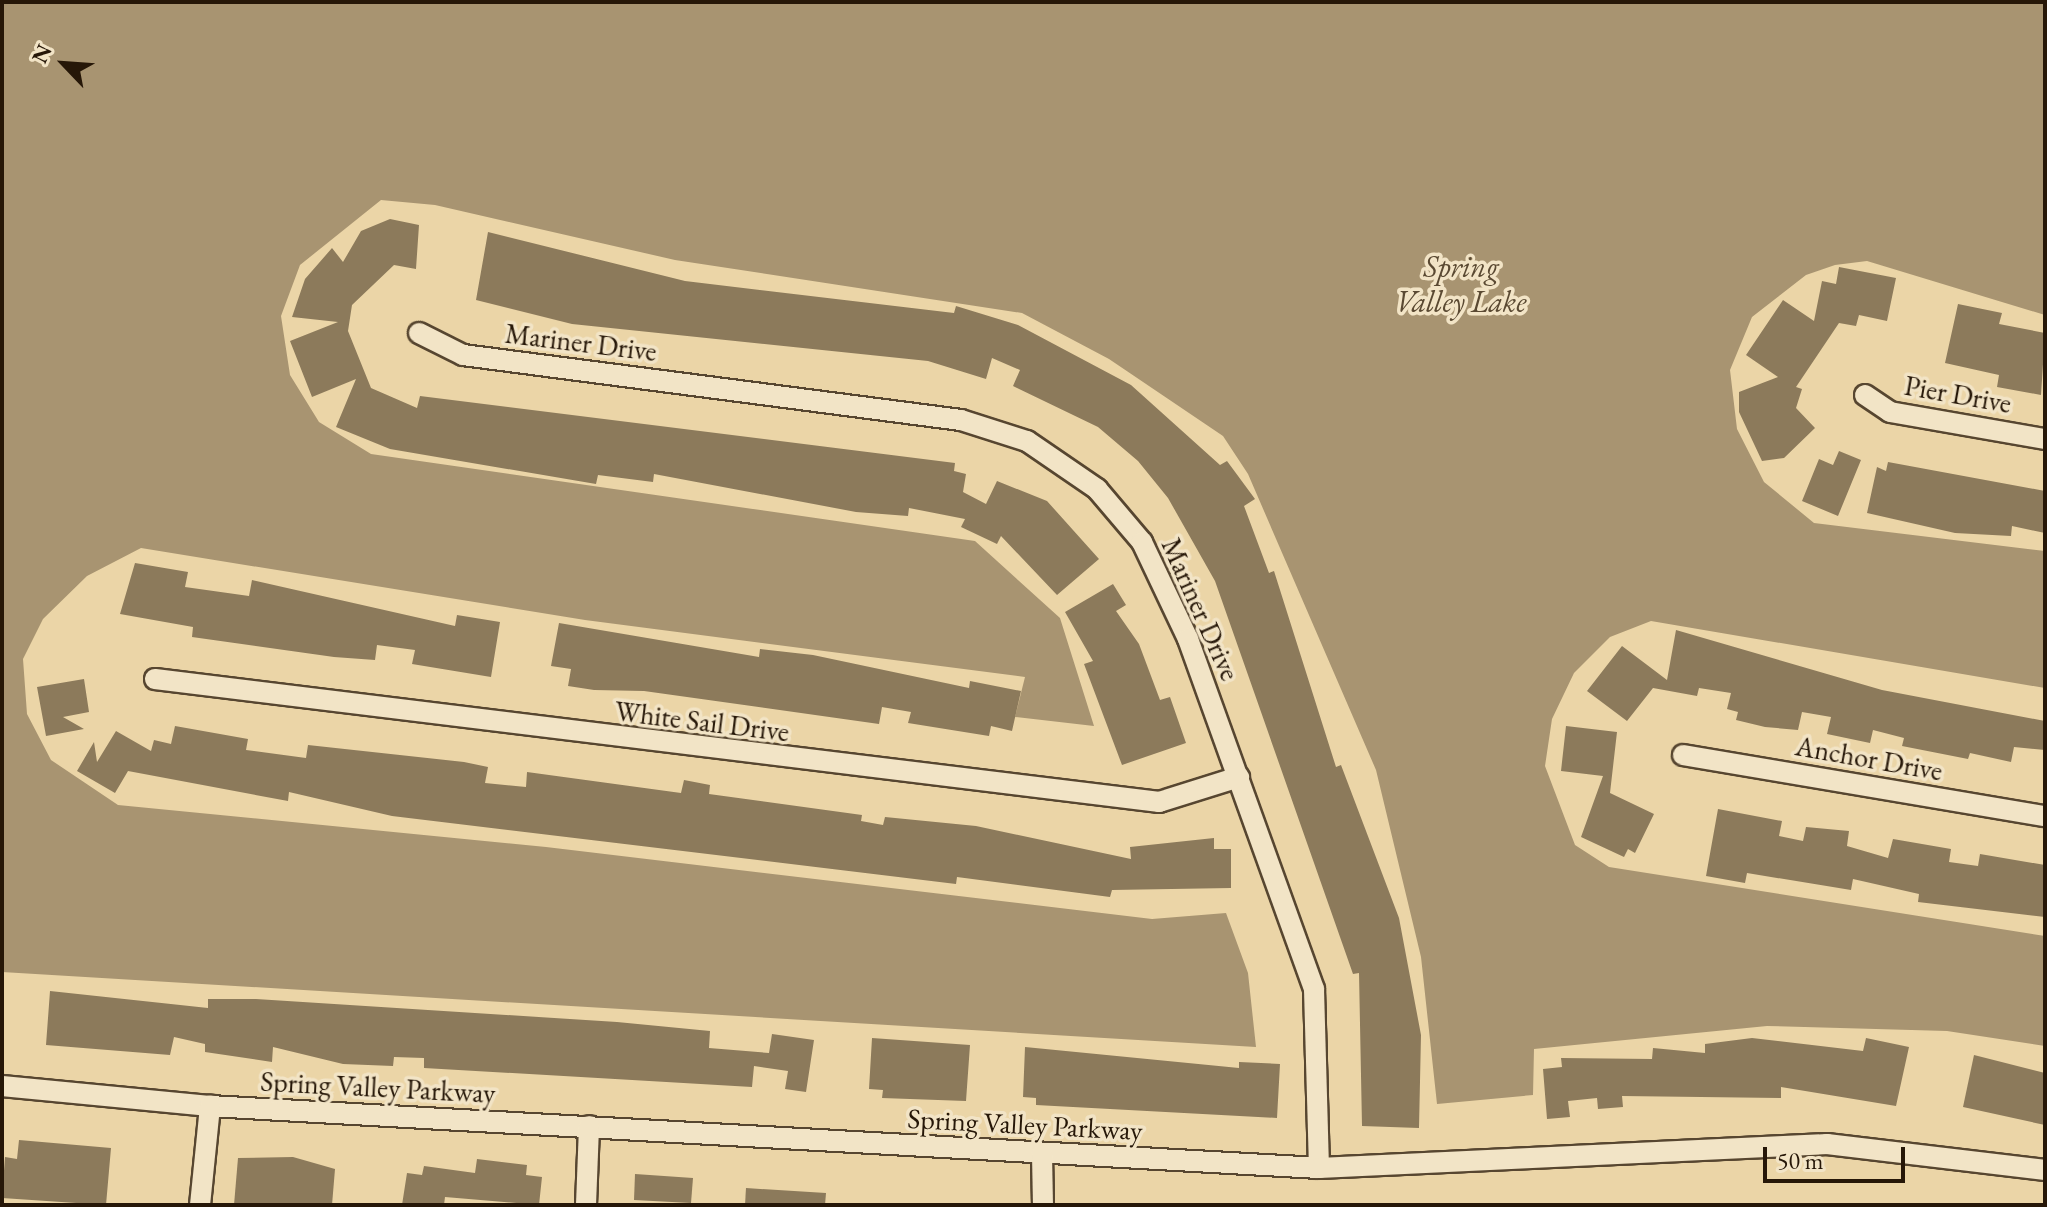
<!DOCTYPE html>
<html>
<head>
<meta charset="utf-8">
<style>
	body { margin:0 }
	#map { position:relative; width:2047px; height:1207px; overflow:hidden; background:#ebd5a7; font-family:"EB Garamond",serif }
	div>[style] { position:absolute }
	.water>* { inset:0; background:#a89471 }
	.building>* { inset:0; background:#8c7a5b }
	.roads { filter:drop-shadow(2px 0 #574630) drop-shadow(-2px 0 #574630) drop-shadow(0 2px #574630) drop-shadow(0 -2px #574630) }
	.minor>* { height:20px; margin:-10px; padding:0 10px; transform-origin:10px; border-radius:10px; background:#f2e4c6 }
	span { translate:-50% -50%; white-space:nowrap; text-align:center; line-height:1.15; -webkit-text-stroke:7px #f2e4c6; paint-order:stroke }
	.street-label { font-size:28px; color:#261708 }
	.water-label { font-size:30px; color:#5a4932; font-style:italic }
	.frame { position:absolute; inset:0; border:4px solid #261708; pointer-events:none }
	.north { position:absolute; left:24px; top:24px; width:80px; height:80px; -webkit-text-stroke:6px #f2e4c6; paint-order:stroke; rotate:295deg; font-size:22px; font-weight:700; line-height:32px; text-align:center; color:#261708 }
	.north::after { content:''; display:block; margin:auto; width:28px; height:36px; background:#261708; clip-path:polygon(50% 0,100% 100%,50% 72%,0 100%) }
	.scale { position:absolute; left:1763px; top:1147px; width:142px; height:36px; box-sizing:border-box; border:4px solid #261708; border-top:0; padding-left:10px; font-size:24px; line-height:28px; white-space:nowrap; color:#261708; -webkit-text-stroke:6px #f2e4c6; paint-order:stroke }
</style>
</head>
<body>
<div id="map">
	<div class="water">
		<i style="clip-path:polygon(2px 2px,2045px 2px,2045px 315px,1867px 261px,1835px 265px,1806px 275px,1752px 317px,1730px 370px,1737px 429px,1764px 482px,1814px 523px,2045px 551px,2045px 688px,1651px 621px,1610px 637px,1574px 673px,1552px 719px,1545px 766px,1575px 845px,1609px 867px,2045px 936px,2045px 1046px,1947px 1031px,1767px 1026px,1534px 1049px,1533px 1095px,1437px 1104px,1421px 957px,1376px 770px,1248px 474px,1223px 436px,1109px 359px,1022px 313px,675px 260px,435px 205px,381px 200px,300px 265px,281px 316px,290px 375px,319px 422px,371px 454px,975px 541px,1060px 618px,1094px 726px,1015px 717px,1025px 677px,585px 620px,141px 548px,87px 576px,43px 619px,23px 659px,27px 714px,51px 760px,118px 805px,546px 847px,1152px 919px,1226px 913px,1248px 973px,1256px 1047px,2px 972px)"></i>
	</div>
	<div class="building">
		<i style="clip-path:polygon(390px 219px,419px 225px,416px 269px,394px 265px,352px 305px,348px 331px,371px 388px,417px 408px,420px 396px,955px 463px,954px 471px,966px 474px,963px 492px,986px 504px,997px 481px,1047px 501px,1099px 559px,1057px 595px,1001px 536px,997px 544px,961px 527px,965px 519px,909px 508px,908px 516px,856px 512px,654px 474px,653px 482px,598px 475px,596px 484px,390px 449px,336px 427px,356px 379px,312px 397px,290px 341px,338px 322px,292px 317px,305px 279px,332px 248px,343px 262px,361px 231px)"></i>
		<i style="clip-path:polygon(488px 232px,685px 281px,954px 313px,956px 306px,1018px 325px,1131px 385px,1220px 465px,1227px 461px,1255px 499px,1244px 506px,1269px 573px,1274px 571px,1336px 767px,1341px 765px,1399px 918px,1421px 1035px,1419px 1128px,1362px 1126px,1359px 973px,1353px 974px,1215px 581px,1168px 498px,1138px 461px,1098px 427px,1013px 386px,1020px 370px,992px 358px,986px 379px,928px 361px,572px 324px,476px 300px)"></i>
		<i style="clip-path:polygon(1839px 267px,1896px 278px,1887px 321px,1859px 315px,1856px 326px,1839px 323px,1796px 387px,1802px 389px,1796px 408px,1815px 428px,1784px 458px,1762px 461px,1739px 412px,1739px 392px,1778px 377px,1746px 355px,1783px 300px,1814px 321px,1822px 281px,1836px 284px)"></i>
		<i style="clip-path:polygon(1958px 304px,2002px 313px,1999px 324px,2045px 333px,2041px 395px,1997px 387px,1999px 375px,1945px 363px)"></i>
		<i style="clip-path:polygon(1839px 451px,1861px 460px,1838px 516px,1802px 501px,1819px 459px,1833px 465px)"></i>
		<i style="clip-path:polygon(1888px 462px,2045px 491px,2045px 533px,2012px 526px,2011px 536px,1955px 533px,1867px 513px,1877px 467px,1886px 471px)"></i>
		<i style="clip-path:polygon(135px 563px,188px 572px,185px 587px,249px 596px,252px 580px,455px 626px,457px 615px,500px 622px,491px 677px,412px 664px,415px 650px,377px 645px,375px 660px,334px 657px,192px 637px,193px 627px,120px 614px)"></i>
		<i style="clip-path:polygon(1113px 584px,1126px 605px,1116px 611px,1139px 644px,1160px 700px,1170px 697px,1186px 743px,1122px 765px,1084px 664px,1093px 661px,1065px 612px)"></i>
		<i style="clip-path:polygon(559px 623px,759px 657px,760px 649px,813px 655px,969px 688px,970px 681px,1021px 691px,1012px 731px,991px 726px,989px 736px,908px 723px,911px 712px,882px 707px,879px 724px,644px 691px,594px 690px,568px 686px,571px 669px,551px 666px)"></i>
		<i style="clip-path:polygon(1676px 630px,1882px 690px,2045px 721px,2045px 750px,2014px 747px,2011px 762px,1970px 753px,1968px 759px,1902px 746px,1904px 738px,1873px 730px,1870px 743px,1827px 734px,1831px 717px,1802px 712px,1798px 730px,1765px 727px,1736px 720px,1738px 712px,1727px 709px,1731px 693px,1699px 688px,1697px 696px,1653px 688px,1627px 721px,1587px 691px,1622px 646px,1667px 680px)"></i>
		<i style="clip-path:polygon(84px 679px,89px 712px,63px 717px,84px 729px,46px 736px,37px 687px)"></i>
		<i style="clip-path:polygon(175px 726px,248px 739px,246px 750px,306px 758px,308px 745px,464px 762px,488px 767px,485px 783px,526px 787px,527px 772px,681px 793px,684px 780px,710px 785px,709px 794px,862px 815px,861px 821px,883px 825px,885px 817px,976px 826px,1131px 859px,1130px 847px,1214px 838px,1214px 849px,1231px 849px,1231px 888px,1112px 890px,1110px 897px,957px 877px,956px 884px,392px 816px,289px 792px,288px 801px,128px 771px,115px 793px,77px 771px,94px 742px,97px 762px,116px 731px,151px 751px,154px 740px,171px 744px)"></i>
		<i style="clip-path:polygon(1566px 726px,1617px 732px,1610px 793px,1654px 814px,1635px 853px,1628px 849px,1624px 857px,1581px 837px,1603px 776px,1561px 771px)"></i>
		<i style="clip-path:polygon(1718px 809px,1782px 821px,1779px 836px,1803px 841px,1806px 827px,1849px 831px,1847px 846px,1888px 858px,1893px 839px,1951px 849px,1949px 862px,1978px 866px,1980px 854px,2045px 865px,2045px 917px,1918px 902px,1919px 894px,1853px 879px,1851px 890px,1747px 873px,1745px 883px,1706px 876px)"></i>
		<i style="clip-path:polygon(50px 991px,208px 1008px,208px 999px,256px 999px,617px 1022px,710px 1031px,709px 1048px,769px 1053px,772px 1034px,814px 1040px,806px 1092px,785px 1089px,788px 1071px,754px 1066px,752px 1087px,424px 1068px,424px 1058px,394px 1057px,393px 1066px,343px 1064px,273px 1047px,272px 1062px,205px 1052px,205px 1044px,174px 1037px,170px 1055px,46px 1045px)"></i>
		<i style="clip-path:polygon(872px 1038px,970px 1045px,966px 1101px,882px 1098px,883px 1090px,869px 1089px)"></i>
		<i style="clip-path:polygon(1752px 1038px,1863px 1051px,1866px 1038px,1909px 1047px,1896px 1106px,1781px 1087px,1781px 1098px,1622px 1096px,1623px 1107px,1598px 1109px,1597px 1098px,1568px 1101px,1570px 1117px,1547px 1119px,1543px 1069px,1562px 1067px,1561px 1058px,1652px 1059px,1653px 1048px,1705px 1053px,1705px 1044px)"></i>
		<i style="clip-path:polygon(1025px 1047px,1239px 1068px,1239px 1062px,1280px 1064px,1277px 1118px,1036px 1105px,1036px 1098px,1023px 1097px)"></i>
		<i style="clip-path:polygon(1974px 1055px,2045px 1073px,2045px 1125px,1963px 1107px)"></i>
		<i style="clip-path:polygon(19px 1140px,111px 1148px,106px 1205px,2px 1198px,5px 1157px,17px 1159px)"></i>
		<i style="clip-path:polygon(293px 1157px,335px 1169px,332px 1205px,234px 1205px,238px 1158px)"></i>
		<i style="clip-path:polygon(477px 1159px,527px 1165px,526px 1175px,542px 1177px,539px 1205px,445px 1197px,444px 1205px,402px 1205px,407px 1173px,422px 1175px,424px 1166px,475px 1173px)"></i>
		<i style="clip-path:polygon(635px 1174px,693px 1178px,691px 1203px,634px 1200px)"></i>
		<i style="clip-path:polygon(746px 1188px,826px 1193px,825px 1205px,745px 1205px)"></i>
	</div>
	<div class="roads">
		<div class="minor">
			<i style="left:419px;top:333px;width:49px;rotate:26.6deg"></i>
			<i style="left:463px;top:355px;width:502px;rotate:7.44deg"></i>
			<i style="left:961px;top:420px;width:69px;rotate:17.7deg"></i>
			<i style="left:1027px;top:441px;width:85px;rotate:34.4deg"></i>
			<i style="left:1097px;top:489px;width:70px;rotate:49.7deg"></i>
			<i style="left:1142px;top:542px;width:107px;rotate:64.6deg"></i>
			<i style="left:1188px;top:639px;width:372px;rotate:70.2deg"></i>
			<i style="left:1314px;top:989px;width:179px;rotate:88.4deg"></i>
			<i style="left:1865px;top:395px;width:30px;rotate:34deg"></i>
			<i style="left:1890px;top:412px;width:157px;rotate:9.9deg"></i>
			<i style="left:155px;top:679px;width:1012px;rotate:6.98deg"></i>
			<i style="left:1159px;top:802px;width:84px;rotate:-17.4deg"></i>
			<i style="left:1683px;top:755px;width:367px;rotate:9.6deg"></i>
			<i style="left:2px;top:1086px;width:209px;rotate:5.5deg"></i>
			<i style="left:210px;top:1106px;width:1111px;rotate:3.2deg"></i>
			<i style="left:1319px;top:1168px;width:509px;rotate:-2.7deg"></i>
			<i style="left:1827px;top:1144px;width:220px;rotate:6.8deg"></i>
			<i style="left:1042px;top:1154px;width:51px;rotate:88.9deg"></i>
			<i style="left:200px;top:1205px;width:100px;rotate:-84.2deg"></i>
			<i style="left:586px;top:1205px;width:79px;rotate:-87.8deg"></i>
		</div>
	</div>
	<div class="street-label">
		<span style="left:581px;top:342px;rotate:7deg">Mariner Drive</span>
		<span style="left:1958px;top:394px;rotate:10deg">Pier Drive</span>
		<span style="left:1201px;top:609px;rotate:66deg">Mariner Drive</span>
		<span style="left:702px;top:721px;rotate:7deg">White Sail Drive</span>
		<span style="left:1869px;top:758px;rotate:10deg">Anchor Drive</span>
		<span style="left:378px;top:1087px;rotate:3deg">Spring Valley Parkway</span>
		<span style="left:1025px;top:1124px;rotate:3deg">Spring Valley Parkway</span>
	</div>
	<div class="water-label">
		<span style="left:1461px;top:284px">Spring<br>Valley Lake</span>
	</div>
	<div class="frame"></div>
	<div class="north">N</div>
	<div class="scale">50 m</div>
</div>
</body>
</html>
